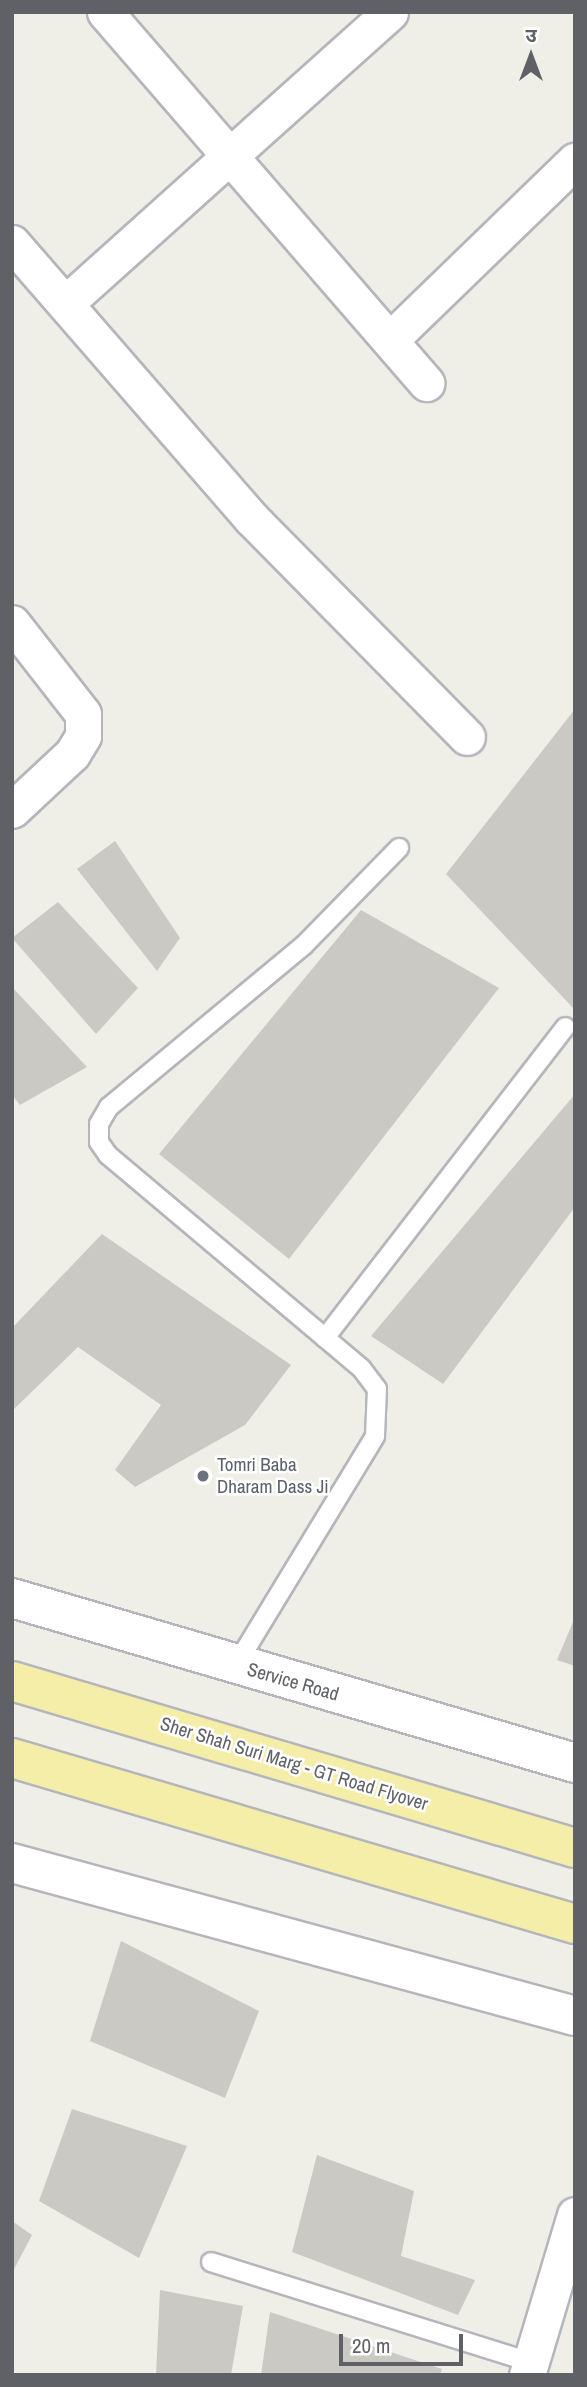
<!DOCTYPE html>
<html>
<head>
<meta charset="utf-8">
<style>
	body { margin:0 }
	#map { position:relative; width:587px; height:2387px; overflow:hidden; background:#efefe8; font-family:"Archivo Narrow","Noto Sans Devanagari",sans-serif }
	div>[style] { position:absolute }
	.building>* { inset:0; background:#cbc9c4 }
	.roads { filter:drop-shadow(2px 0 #b5b6bb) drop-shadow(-2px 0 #b5b6bb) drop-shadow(0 2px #b5b6bb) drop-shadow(0 -2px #b5b6bb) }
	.service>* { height:18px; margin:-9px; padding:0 9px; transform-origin:9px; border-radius:9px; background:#fff }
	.minor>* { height:35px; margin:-17.5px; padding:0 17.5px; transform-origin:17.5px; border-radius:17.5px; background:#fff }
	.tertiary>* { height:38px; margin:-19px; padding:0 19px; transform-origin:19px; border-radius:19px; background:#fff }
	.trunk>* { height:38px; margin:-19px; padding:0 19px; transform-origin:19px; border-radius:19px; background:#f5eea8 }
	.dots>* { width:19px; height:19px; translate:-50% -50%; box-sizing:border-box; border:4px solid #fff; border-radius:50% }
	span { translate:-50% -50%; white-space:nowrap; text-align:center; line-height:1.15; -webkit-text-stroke:5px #fff; paint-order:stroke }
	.worship-label { font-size:19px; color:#5b616d }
	.left { translate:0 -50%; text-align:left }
	.street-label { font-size:19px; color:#5f6166 }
	.frame { position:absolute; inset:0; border:14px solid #5f6166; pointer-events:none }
	.north { position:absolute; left:496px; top:21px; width:70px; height:70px; -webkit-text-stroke:5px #fff; paint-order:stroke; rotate:0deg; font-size:19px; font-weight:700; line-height:28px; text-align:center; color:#5f6166 }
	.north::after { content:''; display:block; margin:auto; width:24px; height:32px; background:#5f6166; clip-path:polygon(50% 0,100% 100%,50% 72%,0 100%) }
	.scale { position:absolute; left:339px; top:2334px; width:124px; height:32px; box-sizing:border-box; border:4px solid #5f6166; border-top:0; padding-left:9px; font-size:21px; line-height:24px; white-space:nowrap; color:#5f6166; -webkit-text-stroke:5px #fff; paint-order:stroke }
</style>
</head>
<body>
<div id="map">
	<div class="building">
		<i style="clip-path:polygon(575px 709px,575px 1010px,446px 874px)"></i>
		<i style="clip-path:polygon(115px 841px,180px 938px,157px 971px,77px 869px)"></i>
		<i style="clip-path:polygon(58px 902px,138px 988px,96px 1034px,12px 938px)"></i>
		<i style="clip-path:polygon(361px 910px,499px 988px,289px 1259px,159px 1154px)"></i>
		<i style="clip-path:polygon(12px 987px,87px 1067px,20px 1105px,12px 1095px)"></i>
		<i style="clip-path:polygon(575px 1094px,575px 1207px,443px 1384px,371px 1336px)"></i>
		<i style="clip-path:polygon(102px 1234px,291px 1365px,245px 1425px,135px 1487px,115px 1470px,161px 1405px,78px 1347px,12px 1411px,12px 1328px)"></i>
		<i style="clip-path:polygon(575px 1617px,575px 1666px,557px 1660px)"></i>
		<i style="clip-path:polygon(121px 1941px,259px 2011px,225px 2098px,90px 2041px)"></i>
		<i style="clip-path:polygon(72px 2109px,187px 2146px,139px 2258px,39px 2201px)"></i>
		<i style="clip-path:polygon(317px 2155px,414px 2191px,401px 2256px,475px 2280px,458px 2315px,292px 2252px)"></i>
		<i style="clip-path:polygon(12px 2221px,32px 2235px,12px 2273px)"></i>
		<i style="clip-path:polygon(160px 2290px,243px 2306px,231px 2375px,156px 2375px)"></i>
		<i style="clip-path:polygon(270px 2312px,442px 2369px,440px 2375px,261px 2375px)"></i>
	</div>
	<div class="roads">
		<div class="service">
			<i style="left:325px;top:1338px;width:393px;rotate:-52.3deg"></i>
			<i style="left:236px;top:1665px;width:268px;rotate:-58.7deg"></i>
			<i style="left:375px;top:1436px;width:47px;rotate:-87.6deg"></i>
			<i style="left:377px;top:1389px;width:26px;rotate:-127deg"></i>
			<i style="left:361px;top:1368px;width:331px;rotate:-139.9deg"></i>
			<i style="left:108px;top:1155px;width:16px;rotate:-125deg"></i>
			<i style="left:99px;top:1142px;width:18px;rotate:-90deg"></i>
			<i style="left:99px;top:1124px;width:20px;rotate:-60deg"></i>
			<i style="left:109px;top:1107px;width:254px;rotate:-39.7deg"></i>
			<i style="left:304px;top:945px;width:136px;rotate:-45.6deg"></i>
			<i style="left:211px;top:2262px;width:335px;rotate:17.4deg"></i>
		</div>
		<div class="minor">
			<i style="left:105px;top:12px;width:491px;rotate:49.1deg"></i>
			<i style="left:12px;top:243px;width:366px;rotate:49deg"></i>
			<i style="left:252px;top:519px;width:306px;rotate:45.4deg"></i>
			<i style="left:67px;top:302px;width:434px;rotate:-41.9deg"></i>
			<i style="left:391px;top:339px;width:256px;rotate:-44.1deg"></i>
			<i style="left:12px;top:623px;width:115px;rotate:52deg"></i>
			<i style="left:83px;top:714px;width:22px;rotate:90deg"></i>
			<i style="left:83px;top:736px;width:21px;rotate:121deg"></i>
			<i style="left:72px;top:754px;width:82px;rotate:137deg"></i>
			<i style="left:527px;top:2375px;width:167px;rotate:-73.3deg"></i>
		</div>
		<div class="tertiary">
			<i style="left:12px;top:1598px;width:587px;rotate:16.33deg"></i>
			<i style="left:12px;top:1863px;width:583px;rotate:15.2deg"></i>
		</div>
		<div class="trunk">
			<i style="left:12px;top:1681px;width:587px;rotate:16.52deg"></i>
			<i style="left:12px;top:1758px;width:587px;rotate:16.43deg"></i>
		</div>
	</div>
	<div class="dots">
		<i style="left:203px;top:1476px;background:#6b7280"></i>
	</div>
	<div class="worship-label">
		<span class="left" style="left:217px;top:1476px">Tomri Baba<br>Dharam Dass Ji</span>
	</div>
	<div class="street-label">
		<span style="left:293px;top:1682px;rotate:16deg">Service Road</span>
		<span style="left:294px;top:1764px;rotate:17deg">Sher Shah Suri Marg - GT Road Flyover</span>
	</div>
	<div class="frame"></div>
	<div class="north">उ</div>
	<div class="scale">20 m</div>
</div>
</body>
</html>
